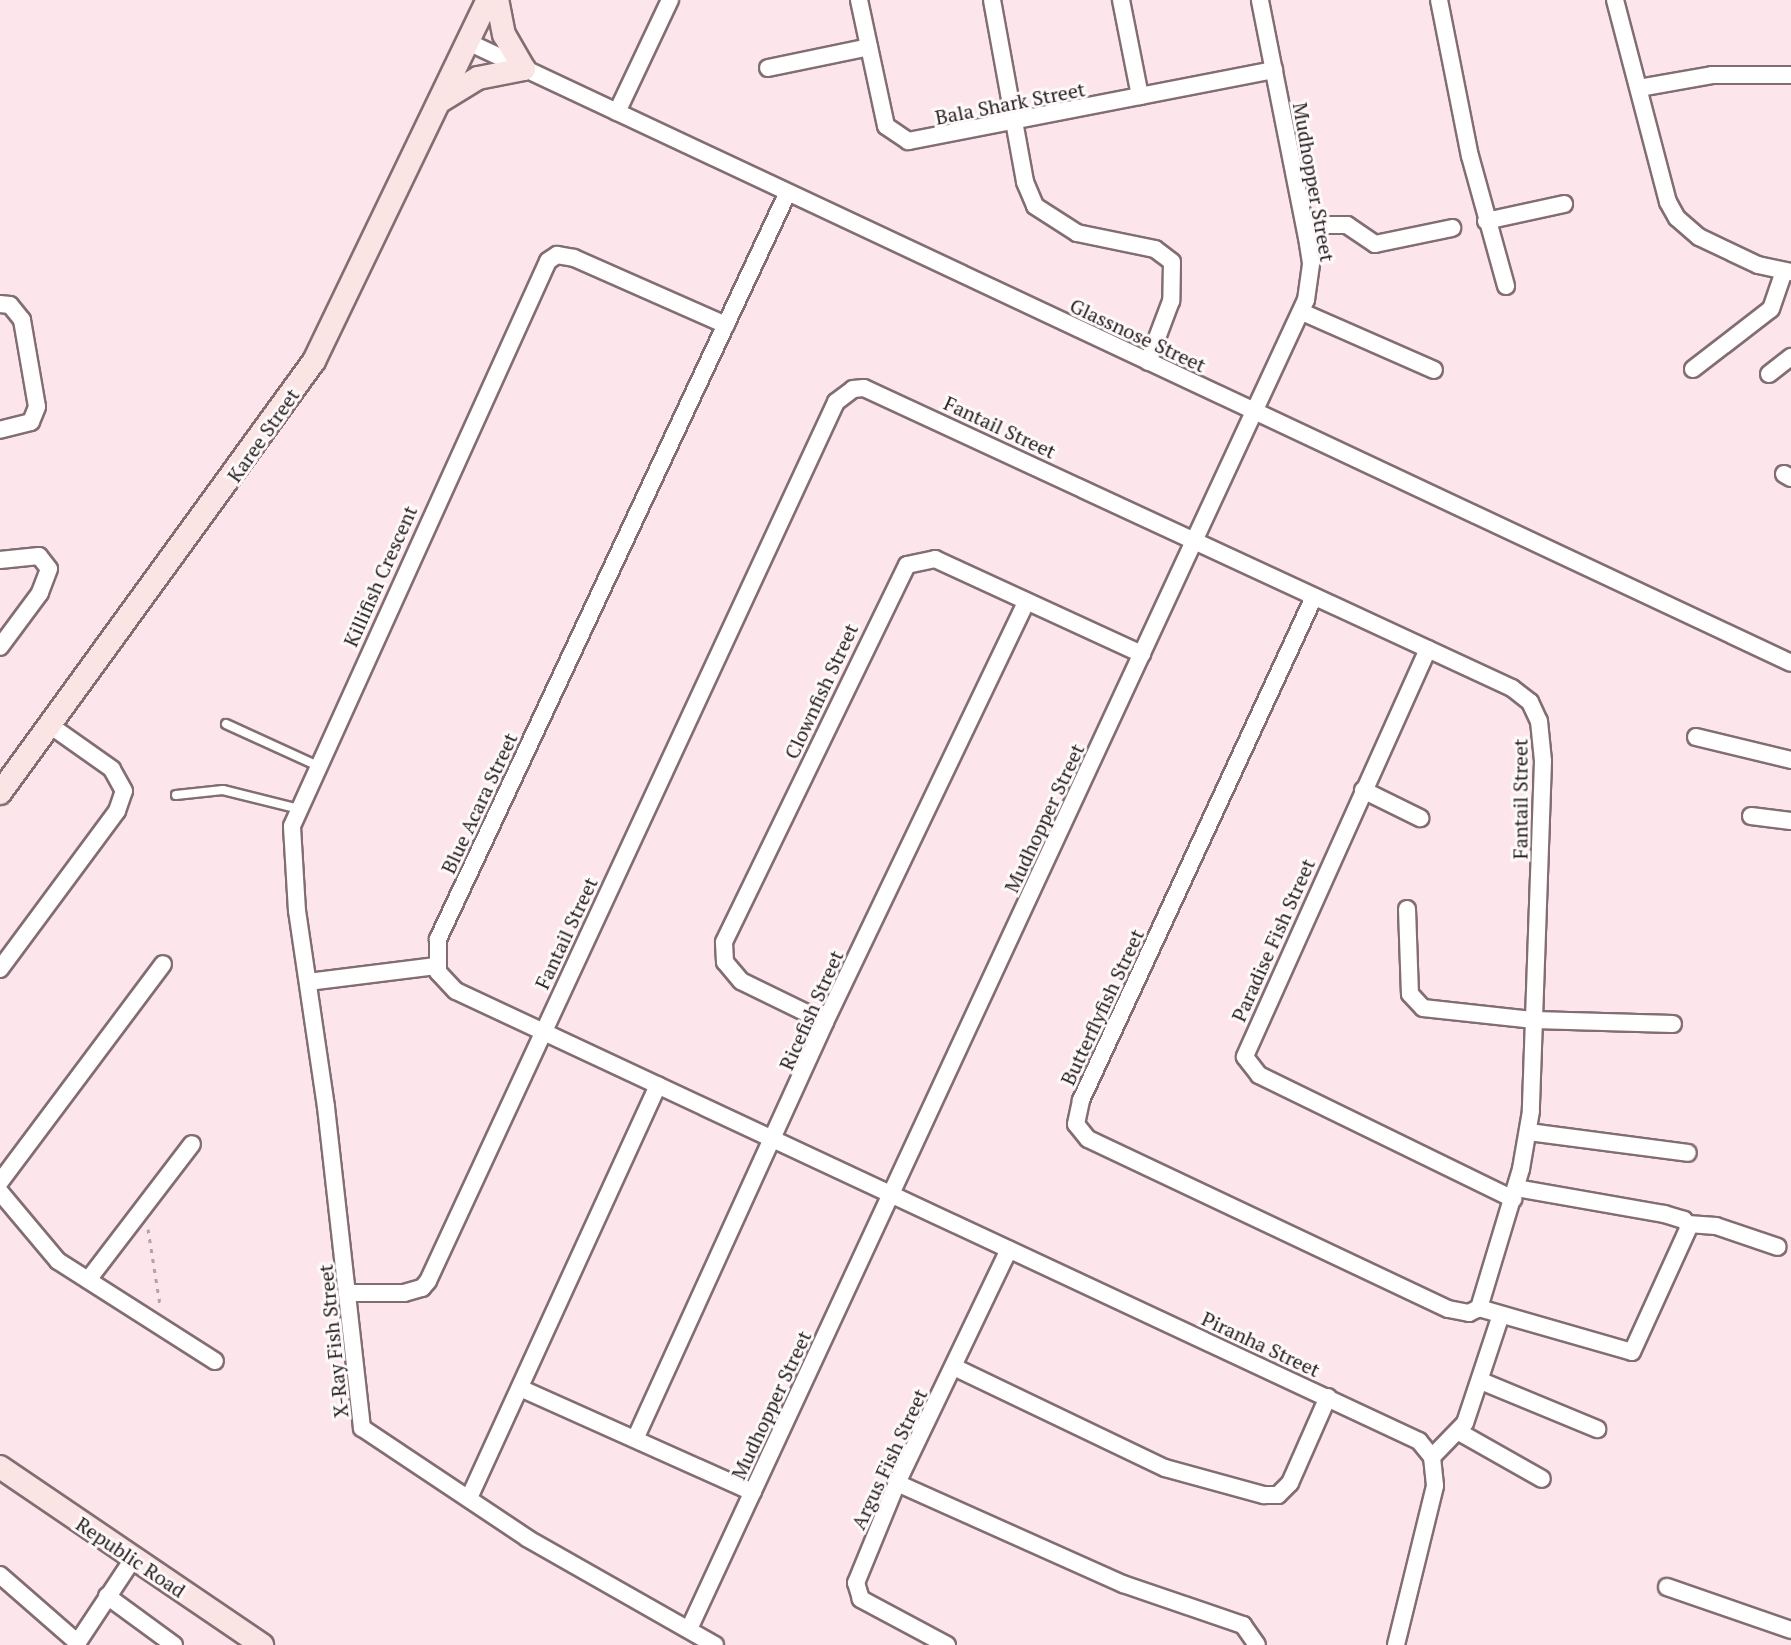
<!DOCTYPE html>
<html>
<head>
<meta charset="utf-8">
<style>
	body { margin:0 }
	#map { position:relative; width:1791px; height:1645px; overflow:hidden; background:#fde6eb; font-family:"PT Serif",serif }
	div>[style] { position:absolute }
	.path>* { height:3px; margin-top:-1.5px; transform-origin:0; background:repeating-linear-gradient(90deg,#b4a2a5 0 4px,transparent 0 10px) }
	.roads { filter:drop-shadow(2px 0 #826e72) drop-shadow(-2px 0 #826e72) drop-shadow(0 2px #826e72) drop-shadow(0 -2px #826e72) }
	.lane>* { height:8px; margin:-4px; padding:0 4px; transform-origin:4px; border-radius:4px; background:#fff }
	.street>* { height:16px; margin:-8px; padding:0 8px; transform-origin:8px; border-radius:8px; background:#fff }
	.secondary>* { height:22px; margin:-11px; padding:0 11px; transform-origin:11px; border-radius:11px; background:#fbe5e4 }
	span { translate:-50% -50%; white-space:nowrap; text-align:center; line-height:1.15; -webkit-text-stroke:6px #fef9fa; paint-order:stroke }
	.street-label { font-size:20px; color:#282021 }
</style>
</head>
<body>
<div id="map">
	<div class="path">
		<i style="left:148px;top:1229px;width:77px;rotate:81deg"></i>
	</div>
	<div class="roads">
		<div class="lane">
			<i style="left:226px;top:724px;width:99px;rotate:24.5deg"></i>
			<i style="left:176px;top:795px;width:47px;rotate:-6.1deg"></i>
			<i style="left:223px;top:790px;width:75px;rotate:13.9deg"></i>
		</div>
		<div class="street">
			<i style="left:859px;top:0;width:129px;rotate:77.9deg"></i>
			<i style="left:886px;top:126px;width:27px;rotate:34deg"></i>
			<i style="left:908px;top:141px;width:373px;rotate:-11deg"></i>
			<i style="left:992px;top:0;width:185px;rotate:79.7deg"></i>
			<i style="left:1025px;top:182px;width:26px;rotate:67deg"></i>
			<i style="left:1035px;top:206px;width:50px;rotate:32.7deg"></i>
			<i style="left:1077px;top:233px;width:80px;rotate:11.6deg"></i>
			<i style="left:1155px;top:249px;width:21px;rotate:37deg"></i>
			<i style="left:1172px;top:262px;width:39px;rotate:91deg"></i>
			<i style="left:1171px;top:301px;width:65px;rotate:110.7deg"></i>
			<i style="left:1121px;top:0;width:98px;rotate:78.8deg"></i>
			<i style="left:1439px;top:0;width:159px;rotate:78.8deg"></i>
			<i style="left:1470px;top:156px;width:135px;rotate:74.5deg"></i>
			<i style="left:1615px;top:0;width:209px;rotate:75.3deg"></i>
			<i style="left:1668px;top:202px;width:18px;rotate:61deg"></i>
			<i style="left:1677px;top:218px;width:29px;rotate:41deg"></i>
			<i style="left:1699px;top:237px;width:65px;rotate:25.4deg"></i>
			<i style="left:1758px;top:265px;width:34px;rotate:12deg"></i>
			<i style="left:468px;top:42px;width:1461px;rotate:25.14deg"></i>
			<i style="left:768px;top:68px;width:103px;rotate:-11.7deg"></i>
			<i style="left:1639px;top:88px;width:74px;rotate:-10.1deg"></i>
			<i style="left:1712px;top:75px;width:79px"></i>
			<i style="left:617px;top:112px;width:124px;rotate:-64.7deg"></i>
			<i style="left:787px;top:194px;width:823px;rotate:115.1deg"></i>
			<i style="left:438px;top:939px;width:33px;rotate:90deg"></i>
			<i style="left:438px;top:972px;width:26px;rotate:47deg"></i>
			<i style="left:456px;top:991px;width:1063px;rotate:25.05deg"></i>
			<i style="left:1419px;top:1441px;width:21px;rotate:51deg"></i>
			<i style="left:1432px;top:1457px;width:29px;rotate:84deg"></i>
			<i style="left:1435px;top:1486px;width:164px;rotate:103.8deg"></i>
			<i style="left:1486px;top:221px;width:80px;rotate:-12.3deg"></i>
			<i style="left:1305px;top:225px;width:42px"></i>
			<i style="left:1347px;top:225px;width:34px;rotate:34deg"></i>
			<i style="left:1375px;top:244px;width:79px;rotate:-11.7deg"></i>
			<i style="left:0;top:304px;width:10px;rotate:6deg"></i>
			<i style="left:10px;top:305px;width:19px;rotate:51deg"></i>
			<i style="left:22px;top:320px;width:88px;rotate:80.2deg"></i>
			<i style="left:37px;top:407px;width:16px;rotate:112deg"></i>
			<i style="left:31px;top:422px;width:32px;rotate:166deg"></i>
			<i style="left:1302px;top:312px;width:144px;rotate:23.7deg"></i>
			<i style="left:1693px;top:369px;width:98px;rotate:-37.6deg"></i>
			<i style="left:1771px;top:309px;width:39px;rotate:-71deg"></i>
			<i style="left:1769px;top:374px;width:28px;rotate:-38deg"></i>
			<i style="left:1784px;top:474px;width:8px;rotate:30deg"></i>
			<i style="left:0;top:560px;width:39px;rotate:-6deg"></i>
			<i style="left:39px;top:556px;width:16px;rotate:52deg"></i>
			<i style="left:49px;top:569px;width:26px;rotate:111deg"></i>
			<i style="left:40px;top:593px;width:67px;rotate:126.5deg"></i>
			<i style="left:1428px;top:649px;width:447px;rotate:114.2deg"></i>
			<i style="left:1245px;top:1057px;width:23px;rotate:52deg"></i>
			<i style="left:1259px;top:1075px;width:283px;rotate:26deg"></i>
			<i style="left:1696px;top:737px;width:98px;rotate:13.6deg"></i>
			<i style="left:1363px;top:790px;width:64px;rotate:26.2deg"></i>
			<i style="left:1751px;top:816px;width:40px;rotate:7.1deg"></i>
			<i style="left:1407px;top:909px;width:85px;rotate:88deg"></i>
			<i style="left:1410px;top:994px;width:19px;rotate:47deg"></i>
			<i style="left:1423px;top:1008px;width:112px;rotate:6.2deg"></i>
			<i style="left:1534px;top:1020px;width:139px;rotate:1.6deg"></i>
			<i style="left:0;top:969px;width:197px;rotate:-53.5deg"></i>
			<i style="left:117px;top:811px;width:21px;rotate:-71deg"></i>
			<i style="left:124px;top:791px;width:25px;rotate:-119deg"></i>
			<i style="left:112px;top:769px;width:75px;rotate:-144.8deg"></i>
			<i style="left:308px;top:982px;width:129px;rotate:-7.1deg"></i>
			<i style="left:825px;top:1022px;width:93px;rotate:-154deg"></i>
			<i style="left:741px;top:981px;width:25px;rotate:-130deg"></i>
			<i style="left:725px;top:962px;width:20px;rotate:-93deg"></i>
			<i style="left:724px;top:942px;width:419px;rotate:-64.1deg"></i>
			<i style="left:907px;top:565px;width:29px;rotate:-12deg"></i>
			<i style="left:935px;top:559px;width:228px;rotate:24.7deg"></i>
			<i style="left:1529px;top:1132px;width:160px;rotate:7.5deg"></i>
			<i style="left:0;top:1182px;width:272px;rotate:-53.2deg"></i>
			<i style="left:0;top:1192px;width:90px;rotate:50deg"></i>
			<i style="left:58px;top:1261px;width:186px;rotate:32.5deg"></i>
			<i style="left:1688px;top:1224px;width:28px;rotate:4deg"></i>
			<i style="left:1716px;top:1226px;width:65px;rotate:18.7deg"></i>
			<i style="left:88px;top:1280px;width:171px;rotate:-52.6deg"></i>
			<i style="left:349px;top:1293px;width:55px"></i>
			<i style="left:404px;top:1293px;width:19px;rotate:-16deg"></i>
			<i style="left:422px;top:1288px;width:9px;rotate:-49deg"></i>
			<i style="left:428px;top:1281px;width:969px;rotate:-65.1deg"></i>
			<i style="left:836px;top:402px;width:21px;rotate:-37deg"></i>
			<i style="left:853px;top:389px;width:11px;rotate:-5deg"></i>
			<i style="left:864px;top:388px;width:714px;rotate:24.84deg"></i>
			<i style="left:1512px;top:688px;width:23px;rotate:38deg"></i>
			<i style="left:1530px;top:702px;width:21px;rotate:65deg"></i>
			<i style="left:1539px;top:721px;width:40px;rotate:84.3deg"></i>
			<i style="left:1543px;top:761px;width:350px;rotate:92deg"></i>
			<i style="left:1531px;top:1111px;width:59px;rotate:99.8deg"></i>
			<i style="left:1521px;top:1169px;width:145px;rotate:106.8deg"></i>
			<i style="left:1479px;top:1308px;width:11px;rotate:153deg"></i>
			<i style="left:1469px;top:1313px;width:21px;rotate:-169deg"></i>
			<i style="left:1448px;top:1309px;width:398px;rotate:-154.7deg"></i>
			<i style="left:1088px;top:1139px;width:19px;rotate:-129deg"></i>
			<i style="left:1076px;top:1124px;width:25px;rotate:-78deg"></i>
			<i style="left:1081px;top:1100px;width:554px;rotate:-65.15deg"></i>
			<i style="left:1479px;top:1308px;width:159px;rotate:16deg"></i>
			<i style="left:1632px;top:1352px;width:137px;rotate:-65.5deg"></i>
			<i style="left:1689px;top:1227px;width:9px;rotate:-126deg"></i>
			<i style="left:1684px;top:1220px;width:21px;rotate:-163deg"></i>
			<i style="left:1664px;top:1214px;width:150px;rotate:-170deg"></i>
			<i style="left:954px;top:1367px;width:234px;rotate:25.6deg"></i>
			<i style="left:1165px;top:1468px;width:103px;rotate:15.3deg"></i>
			<i style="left:1264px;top:1495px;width:14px"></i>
			<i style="left:1278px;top:1495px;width:17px;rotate:-45deg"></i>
			<i style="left:1290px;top:1483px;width:94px;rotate:-66.2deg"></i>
			<i style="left:1481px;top:1381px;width:126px;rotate:22.5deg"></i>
			<i style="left:520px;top:1388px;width:255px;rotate:24.1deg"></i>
			<i style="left:1459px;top:1432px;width:95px;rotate:29.5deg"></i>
			<i style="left:636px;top:1437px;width:456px;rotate:-65.5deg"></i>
			<i style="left:825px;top:1022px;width:466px;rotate:-64.4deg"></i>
			<i style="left:1432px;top:1457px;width:47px;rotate:-45.9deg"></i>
			<i style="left:1465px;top:1423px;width:114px;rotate:-71.6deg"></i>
			<i style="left:897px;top:1483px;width:248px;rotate:24.1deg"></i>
			<i style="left:1123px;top:1584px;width:127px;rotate:18.9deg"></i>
			<i style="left:1243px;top:1625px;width:24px;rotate:55deg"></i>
			<i style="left:469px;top:1498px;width:454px;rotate:-65.4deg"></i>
			<i style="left:0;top:1575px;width:103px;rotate:41.1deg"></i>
			<i style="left:1667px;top:1587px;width:131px;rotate:19.1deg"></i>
			<i style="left:107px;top:1596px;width:83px;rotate:36.2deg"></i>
			<i style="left:689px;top:1629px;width:1465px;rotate:-65.1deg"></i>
			<i style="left:1306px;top:300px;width:37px;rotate:-82deg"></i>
			<i style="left:1311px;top:263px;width:25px;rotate:-99deg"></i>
			<i style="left:1307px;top:238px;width:243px;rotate:-101.2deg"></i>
			<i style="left:76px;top:1645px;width:103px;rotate:-56.5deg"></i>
			<i style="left:715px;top:1645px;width:216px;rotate:-150.4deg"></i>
			<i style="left:527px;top:1538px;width:198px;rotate:-146.3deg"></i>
			<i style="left:362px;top:1428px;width:323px;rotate:-96.4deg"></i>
			<i style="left:326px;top:1107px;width:198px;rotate:-98.4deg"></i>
			<i style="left:297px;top:911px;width:85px;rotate:-93.4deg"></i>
			<i style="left:292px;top:826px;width:620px;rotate:-65.62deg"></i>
			<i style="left:548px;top:261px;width:11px;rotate:-34deg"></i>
			<i style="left:557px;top:255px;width:17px;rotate:10deg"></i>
			<i style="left:574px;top:258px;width:166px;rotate:23.8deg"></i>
			<i style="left:947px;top:1645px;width:98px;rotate:-151.9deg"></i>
			<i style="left:861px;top:1599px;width:17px;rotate:-107deg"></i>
			<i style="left:856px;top:1583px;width:108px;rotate:-67.7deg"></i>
			<i style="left:897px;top:1483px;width:259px;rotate:-64.4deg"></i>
		</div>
		<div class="secondary">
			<i style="left:442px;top:100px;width:42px;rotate:-31.4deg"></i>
			<i style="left:478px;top:78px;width:47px;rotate:-11.1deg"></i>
			<i style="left:524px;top:69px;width:39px;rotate:-120deg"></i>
			<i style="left:504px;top:35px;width:36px;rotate:-101deg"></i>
			<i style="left:0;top:793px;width:534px;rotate:-53.99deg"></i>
			<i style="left:314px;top:361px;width:401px;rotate:-64.3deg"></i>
			<i style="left:0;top:1467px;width:317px;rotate:34.2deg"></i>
		</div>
	</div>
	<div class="street-label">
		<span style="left:1010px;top:103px;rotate:-11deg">Bala Shark Street</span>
		<span style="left:1314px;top:182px;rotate:80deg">Mudhopper Street</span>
		<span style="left:1138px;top:335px;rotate:25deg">Glassnose Street</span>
		<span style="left:1000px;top:427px;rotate:25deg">Fantail Street</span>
		<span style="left:263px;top:435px;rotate:-55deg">Karee Street</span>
		<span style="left:380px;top:576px;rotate:-66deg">Killifish Crescent</span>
		<span style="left:821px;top:691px;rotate:-65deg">Clownfish Street</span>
		<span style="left:1520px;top:799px;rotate:-90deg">Fantail Street</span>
		<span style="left:479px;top:803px;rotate:-65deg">Blue Acara Street</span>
		<span style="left:1044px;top:818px;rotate:-65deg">Mudhopper Street</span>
		<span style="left:566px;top:933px;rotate:-65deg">Fantail Street</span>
		<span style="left:1273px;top:940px;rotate:-66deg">Paradise Fish Street</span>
		<span style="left:1102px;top:1007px;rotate:-65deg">Butterflyfish Street</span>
		<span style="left:811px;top:1010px;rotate:-66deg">Ricefish Street</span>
		<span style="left:333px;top:1341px;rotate:-96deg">X-Ray Fish Street</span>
		<span style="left:1261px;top:1344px;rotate:25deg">Piranha Street</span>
		<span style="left:771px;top:1405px;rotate:-65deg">Mudhopper Street</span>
		<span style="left:889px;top:1459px;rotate:-65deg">Argus Fish Street</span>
		<span style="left:131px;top:1557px;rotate:34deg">Republic Road</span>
	</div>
</div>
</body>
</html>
